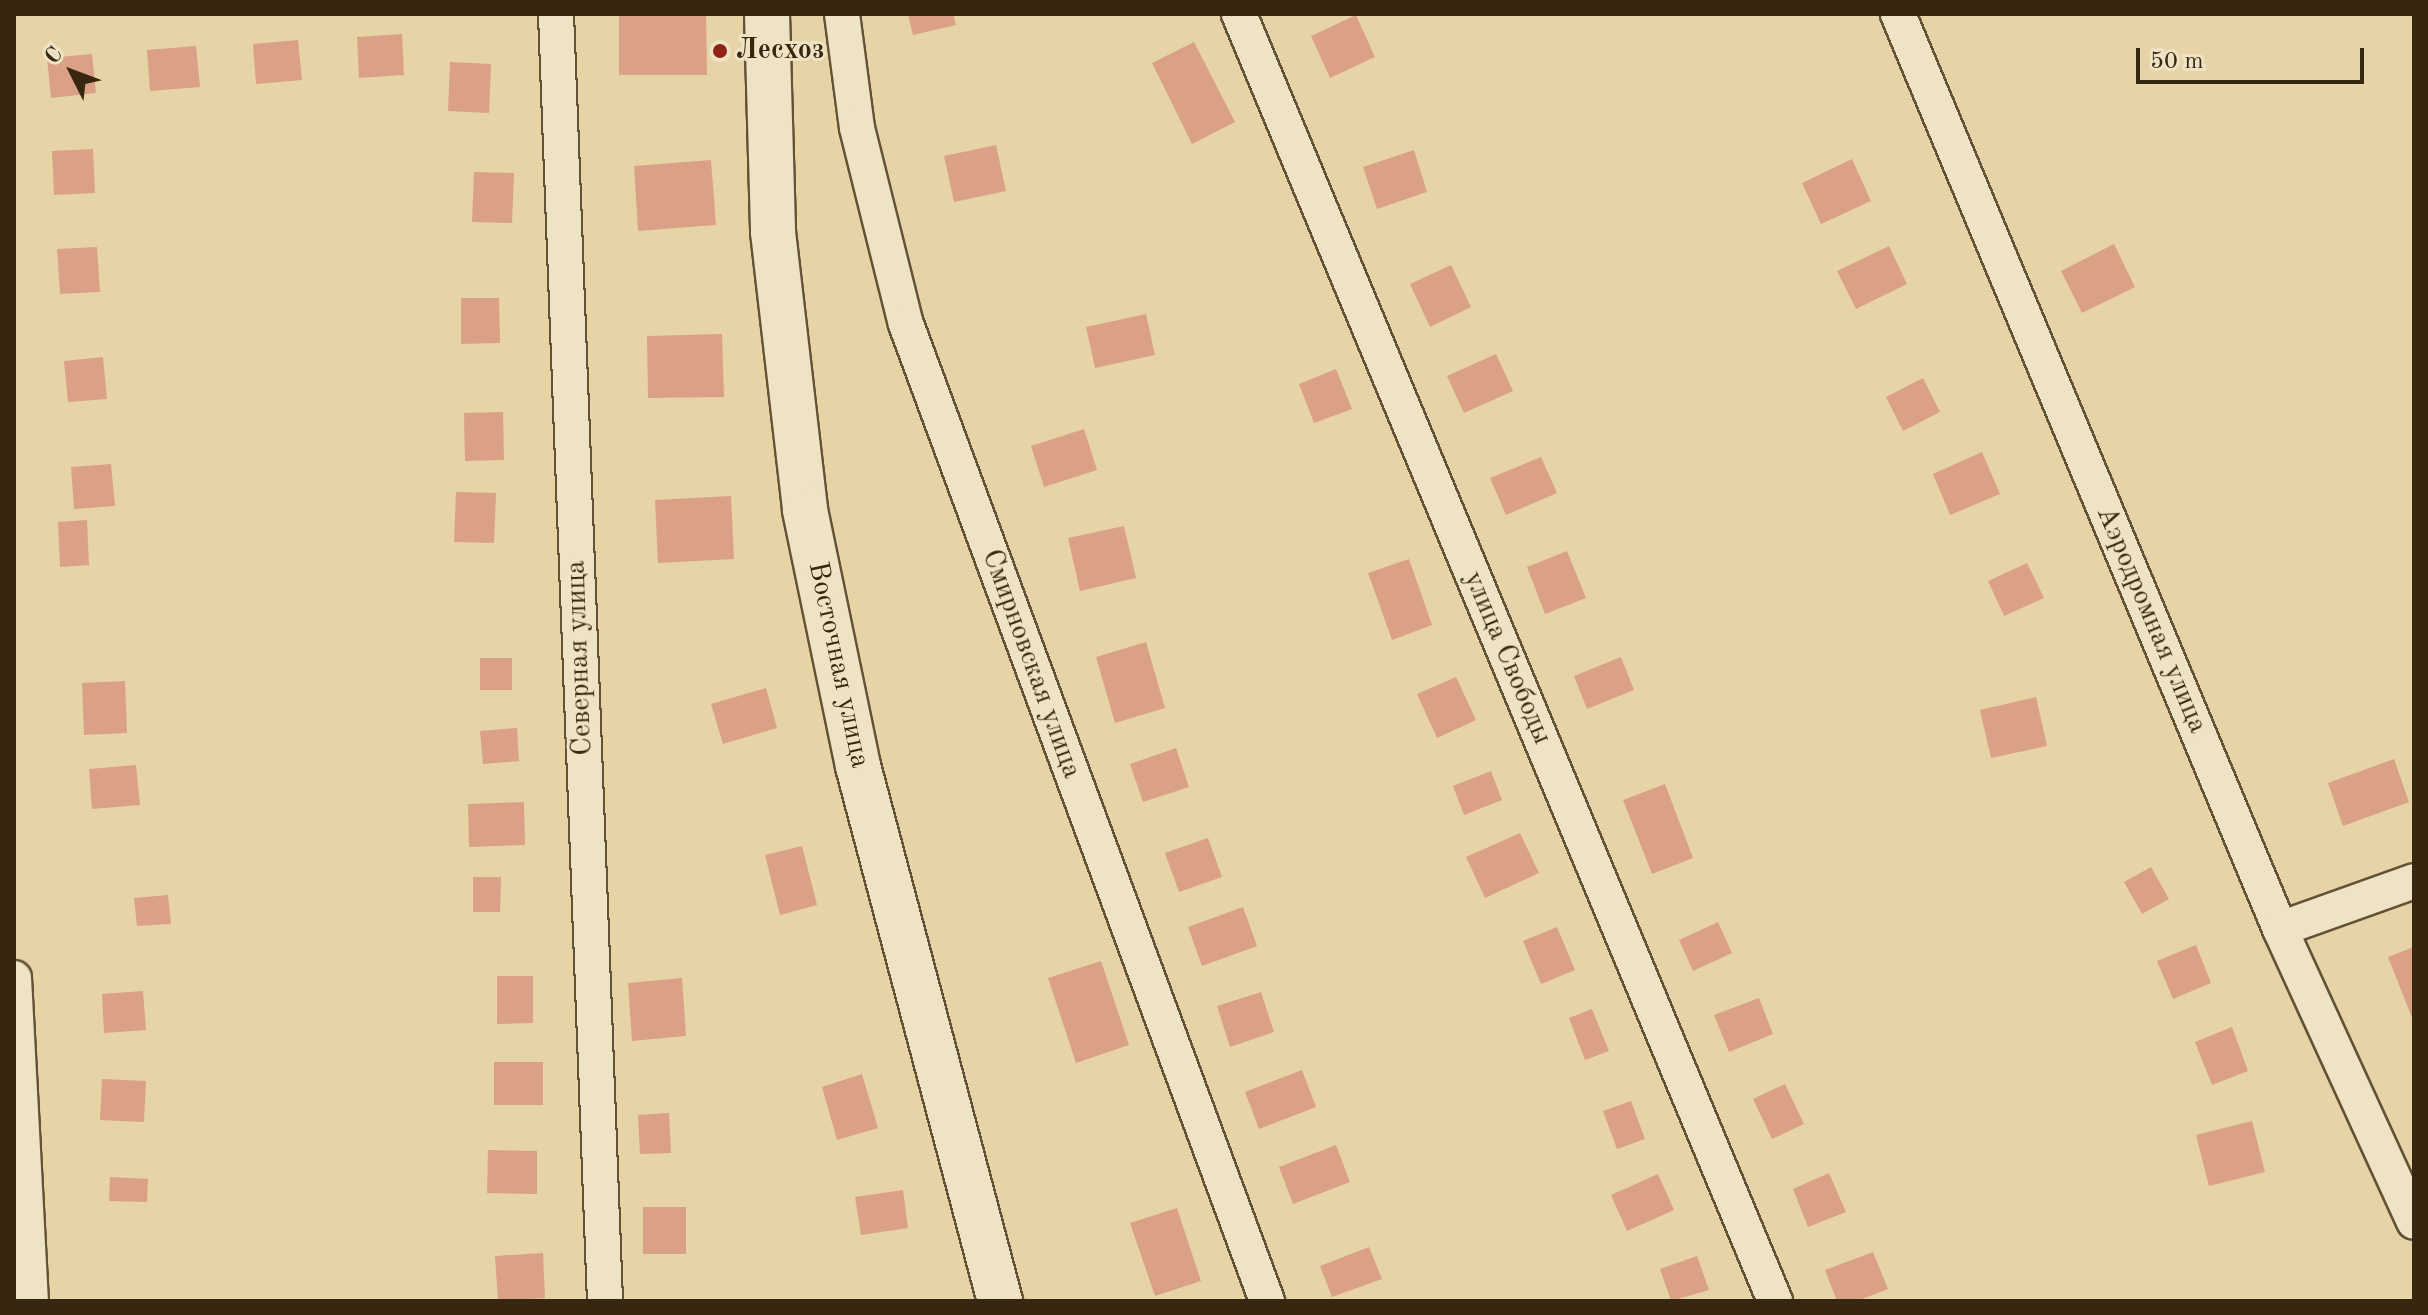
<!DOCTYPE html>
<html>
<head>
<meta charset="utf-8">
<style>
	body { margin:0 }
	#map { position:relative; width:2428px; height:1315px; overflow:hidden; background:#e6d4a6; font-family:"Old Standard TT",serif }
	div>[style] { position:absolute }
	.building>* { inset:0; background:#daa187 }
	.roads { filter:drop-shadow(2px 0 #645236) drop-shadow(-2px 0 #645236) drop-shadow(0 2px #645236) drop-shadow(0 -2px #645236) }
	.street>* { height:34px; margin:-17px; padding:0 17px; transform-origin:17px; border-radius:17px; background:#efe3c5 }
	.secondary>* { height:44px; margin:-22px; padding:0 22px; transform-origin:22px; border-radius:22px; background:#efe3c5 }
	.dots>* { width:22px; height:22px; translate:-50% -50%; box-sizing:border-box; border:4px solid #efe3c5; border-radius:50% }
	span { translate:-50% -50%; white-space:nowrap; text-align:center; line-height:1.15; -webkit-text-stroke:6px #efe3c5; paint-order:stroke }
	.poi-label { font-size:28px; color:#382710; font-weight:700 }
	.left { translate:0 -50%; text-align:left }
	.street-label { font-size:28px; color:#382710 }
	.frame { position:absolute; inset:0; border:16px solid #382710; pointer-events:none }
	.north { position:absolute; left:32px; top:32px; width:80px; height:80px; -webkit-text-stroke:6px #efe3c5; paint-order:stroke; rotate:312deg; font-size:22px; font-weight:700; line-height:32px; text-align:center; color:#382710 }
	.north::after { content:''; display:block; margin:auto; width:28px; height:36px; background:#382710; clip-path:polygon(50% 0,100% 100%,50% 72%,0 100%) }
	.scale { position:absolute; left:2136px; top:48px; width:228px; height:36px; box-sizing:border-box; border:4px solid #382710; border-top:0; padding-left:10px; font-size:24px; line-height:28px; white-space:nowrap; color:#382710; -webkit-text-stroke:6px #efe3c5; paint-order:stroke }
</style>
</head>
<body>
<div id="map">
	<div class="building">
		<i style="clip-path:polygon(619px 14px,706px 14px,707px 75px,619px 75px)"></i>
		<i style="clip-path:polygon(908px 14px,953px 14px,956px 25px,913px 35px)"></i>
		<i style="clip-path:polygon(1356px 15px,1375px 57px,1330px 78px,1311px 36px)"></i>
		<i style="clip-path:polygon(402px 34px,404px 75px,359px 78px,357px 37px)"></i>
		<i style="clip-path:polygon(298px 40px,302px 80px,256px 84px,253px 44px)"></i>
		<i style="clip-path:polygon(1194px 42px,1235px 122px,1192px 144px,1152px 63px)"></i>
		<i style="clip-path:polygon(196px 46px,200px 87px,150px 91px,147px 50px)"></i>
		<i style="clip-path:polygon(92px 54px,96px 93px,51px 98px,47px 58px)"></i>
		<i style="clip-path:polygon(450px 62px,491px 64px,489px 113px,448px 111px)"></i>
		<i style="clip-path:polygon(996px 145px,1006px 191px,954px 202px,944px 156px)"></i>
		<i style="clip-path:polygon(93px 149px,95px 193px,54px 195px,52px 151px)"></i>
		<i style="clip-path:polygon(1414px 150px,1427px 192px,1377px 209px,1363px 167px)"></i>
		<i style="clip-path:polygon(1852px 159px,1871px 201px,1821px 224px,1802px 183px)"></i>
		<i style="clip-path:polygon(711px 160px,716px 225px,638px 231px,634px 166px)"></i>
		<i style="clip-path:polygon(474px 172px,514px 173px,512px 223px,472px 222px)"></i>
		<i style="clip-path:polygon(2114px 244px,2135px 287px,2082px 313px,2061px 271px)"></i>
		<i style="clip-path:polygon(1889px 246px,1907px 284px,1856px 309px,1837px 271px)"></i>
		<i style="clip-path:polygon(97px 247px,100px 292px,60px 294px,57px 249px)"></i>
		<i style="clip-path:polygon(1451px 265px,1471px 307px,1430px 327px,1410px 284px)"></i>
		<i style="clip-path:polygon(461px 298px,499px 298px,500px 343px,461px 344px)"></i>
		<i style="clip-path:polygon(1146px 314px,1155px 355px,1095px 368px,1086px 327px)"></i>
		<i style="clip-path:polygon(722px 334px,724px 397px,648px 398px,647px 336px)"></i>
		<i style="clip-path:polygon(1496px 354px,1513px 391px,1464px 413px,1447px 376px)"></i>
		<i style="clip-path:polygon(103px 357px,107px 399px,68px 402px,64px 361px)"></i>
		<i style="clip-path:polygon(1336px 369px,1352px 409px,1314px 423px,1299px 384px)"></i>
		<i style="clip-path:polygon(1923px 378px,1940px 412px,1903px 431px,1886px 397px)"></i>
		<i style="clip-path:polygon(503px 412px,504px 460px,465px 461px,464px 413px)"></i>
		<i style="clip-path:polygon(1084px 429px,1097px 470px,1044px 487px,1031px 446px)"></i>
		<i style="clip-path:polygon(1982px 452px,2000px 494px,1950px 515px,1933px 474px)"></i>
		<i style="clip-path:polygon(1541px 457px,1557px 493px,1506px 515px,1490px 478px)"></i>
		<i style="clip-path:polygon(111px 464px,115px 506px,74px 509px,71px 467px)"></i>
		<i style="clip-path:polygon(456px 492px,496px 493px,494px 543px,454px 542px)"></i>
		<i style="clip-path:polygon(731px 496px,734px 559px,658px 563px,655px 500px)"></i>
		<i style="clip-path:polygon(87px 520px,89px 565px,60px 567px,58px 522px)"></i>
		<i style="clip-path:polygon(1124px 526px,1136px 578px,1080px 591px,1068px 538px)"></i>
		<i style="clip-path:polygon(1567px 551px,1586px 598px,1545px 614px,1527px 567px)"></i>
		<i style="clip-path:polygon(1409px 559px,1432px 625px,1392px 640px,1368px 573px)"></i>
		<i style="clip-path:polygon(2027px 563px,2044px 598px,2004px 616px,1988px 581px)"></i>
		<i style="clip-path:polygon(1146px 642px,1165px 708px,1115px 723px,1096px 657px)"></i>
		<i style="clip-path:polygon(1621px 657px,1634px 690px,1587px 709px,1574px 676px)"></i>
		<i style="clip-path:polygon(480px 658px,512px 658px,512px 690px,480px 690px)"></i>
		<i style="clip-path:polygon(1456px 677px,1476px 720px,1437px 738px,1417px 694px)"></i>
		<i style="clip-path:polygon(125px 681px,127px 733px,84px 735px,82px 683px)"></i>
		<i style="clip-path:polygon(766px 688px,777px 728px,723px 744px,711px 704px)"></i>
		<i style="clip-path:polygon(2036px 697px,2047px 746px,1991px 758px,1980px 710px)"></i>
		<i style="clip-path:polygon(517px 728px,519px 761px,483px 764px,480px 731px)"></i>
		<i style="clip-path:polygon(1176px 748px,1189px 787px,1143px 802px,1130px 764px)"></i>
		<i style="clip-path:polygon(2394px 759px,2409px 802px,2343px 826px,2328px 783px)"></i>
		<i style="clip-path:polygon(136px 765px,140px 805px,92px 809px,89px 769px)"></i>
		<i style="clip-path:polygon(1491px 771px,1502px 800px,1464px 815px,1453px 786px)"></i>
		<i style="clip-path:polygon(1665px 784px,1693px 858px,1652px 874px,1623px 800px)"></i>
		<i style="clip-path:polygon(524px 802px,525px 845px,469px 847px,468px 804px)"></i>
		<i style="clip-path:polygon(1520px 833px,1539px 873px,1485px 898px,1466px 857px)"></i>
		<i style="clip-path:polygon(1208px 838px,1222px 877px,1179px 892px,1165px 853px)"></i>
		<i style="clip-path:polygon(802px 846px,817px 905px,780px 915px,765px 855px)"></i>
		<i style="clip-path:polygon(2151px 867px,2169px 899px,2142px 914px,2124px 882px)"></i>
		<i style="clip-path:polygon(473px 877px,501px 877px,500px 912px,473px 912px)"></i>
		<i style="clip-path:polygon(168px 895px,171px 924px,137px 926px,134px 898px)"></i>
		<i style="clip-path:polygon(1243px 907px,1257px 946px,1202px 966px,1188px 927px)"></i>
		<i style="clip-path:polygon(1718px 922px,1732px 953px,1693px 971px,1679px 940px)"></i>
		<i style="clip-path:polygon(1557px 927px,1575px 970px,1541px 984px,1523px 941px)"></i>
		<i style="clip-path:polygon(2196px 945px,2211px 983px,2173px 999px,2157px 961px)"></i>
		<i style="clip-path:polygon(2414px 947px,2414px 1023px,2388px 957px)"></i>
		<i style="clip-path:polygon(1101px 961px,1129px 1045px,1076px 1063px,1048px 978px)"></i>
		<i style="clip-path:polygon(497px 976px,533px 976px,533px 1023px,497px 1024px)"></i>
		<i style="clip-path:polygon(682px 978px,686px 1036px,632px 1041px,628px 983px)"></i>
		<i style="clip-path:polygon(143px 991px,146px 1030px,104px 1033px,102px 994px)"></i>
		<i style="clip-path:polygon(1261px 992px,1274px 1032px,1230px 1047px,1217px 1006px)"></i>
		<i style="clip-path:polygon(1759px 998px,1773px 1034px,1729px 1052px,1714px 1015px)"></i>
		<i style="clip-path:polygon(1592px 1009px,1609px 1051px,1585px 1060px,1569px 1018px)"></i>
		<i style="clip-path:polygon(2232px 1027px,2248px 1071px,2212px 1085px,2195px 1042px)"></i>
		<i style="clip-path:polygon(494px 1062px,543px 1062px,543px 1105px,494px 1105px)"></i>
		<i style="clip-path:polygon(1302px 1070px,1316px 1107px,1259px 1129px,1245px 1092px)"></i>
		<i style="clip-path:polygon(862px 1074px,878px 1128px,837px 1140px,822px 1087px)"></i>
		<i style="clip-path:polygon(102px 1079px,146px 1081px,144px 1122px,100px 1120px)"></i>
		<i style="clip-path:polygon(1785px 1084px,1804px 1124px,1772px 1139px,1753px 1099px)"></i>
		<i style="clip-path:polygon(1631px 1101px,1645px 1139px,1617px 1149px,1603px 1111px)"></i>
		<i style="clip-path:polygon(669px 1113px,671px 1153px,640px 1154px,638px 1115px)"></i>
		<i style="clip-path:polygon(2252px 1121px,2265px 1172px,2209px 1186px,2196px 1135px)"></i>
		<i style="clip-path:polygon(1336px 1145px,1350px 1182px,1293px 1204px,1279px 1167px)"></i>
		<i style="clip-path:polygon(488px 1150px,537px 1151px,537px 1194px,487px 1193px)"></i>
		<i style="clip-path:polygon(1829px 1173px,1846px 1212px,1808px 1227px,1793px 1189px)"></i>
		<i style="clip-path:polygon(1658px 1174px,1674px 1210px,1627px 1231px,1611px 1195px)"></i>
		<i style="clip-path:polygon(110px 1177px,148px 1179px,147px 1202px,109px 1201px)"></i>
		<i style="clip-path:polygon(903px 1190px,908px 1228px,861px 1235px,855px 1197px)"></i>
		<i style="clip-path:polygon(643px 1207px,686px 1207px,686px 1254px,643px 1254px)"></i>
		<i style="clip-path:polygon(1177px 1208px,1201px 1281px,1155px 1296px,1130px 1223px)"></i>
		<i style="clip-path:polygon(1369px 1247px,1382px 1279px,1332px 1297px,1320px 1266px)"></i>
		<i style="clip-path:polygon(1873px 1252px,1888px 1289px,1857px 1301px,1837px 1301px,1825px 1270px)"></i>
		<i style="clip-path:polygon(543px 1253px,545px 1298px,498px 1301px,495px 1256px)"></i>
		<i style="clip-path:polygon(1697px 1256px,1709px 1290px,1671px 1301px,1660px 1269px)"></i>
	</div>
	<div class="roads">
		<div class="street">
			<i style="left:556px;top:14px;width:1288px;rotate:87.82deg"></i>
			<i style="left:842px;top:14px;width:115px;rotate:82.5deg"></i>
			<i style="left:857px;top:128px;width:202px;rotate:76deg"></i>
			<i style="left:906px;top:324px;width:1042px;rotate:69.72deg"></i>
			<i style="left:1239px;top:14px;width:1394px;rotate:67.39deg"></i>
			<i style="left:1898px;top:14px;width:992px;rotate:67.34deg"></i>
			<i style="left:2280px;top:929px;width:322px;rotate:65.4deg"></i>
			<i style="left:2280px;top:929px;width:142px;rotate:-19.7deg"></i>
			<i style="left:14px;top:978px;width:323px;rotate:87deg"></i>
		</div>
		<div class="secondary">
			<i style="left:767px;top:14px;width:218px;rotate:88.4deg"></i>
			<i style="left:773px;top:232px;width:280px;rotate:83.4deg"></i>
			<i style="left:805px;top:510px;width:261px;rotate:78.3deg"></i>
			<i style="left:858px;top:766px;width:554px;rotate:75.14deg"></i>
		</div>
	</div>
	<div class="dots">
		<i style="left:720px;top:51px;background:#8f2418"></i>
	</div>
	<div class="poi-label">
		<span class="left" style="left:736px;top:51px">Лесхоз</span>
	</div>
	<div class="street-label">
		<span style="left:2151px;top:620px;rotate:67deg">Аэродромная улица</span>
		<span style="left:580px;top:658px;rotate:-92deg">Северная улица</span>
		<span style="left:1507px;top:658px;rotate:67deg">улица Свободы</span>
		<span style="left:1031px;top:664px;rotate:70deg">Смирновская улица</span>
		<span style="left:838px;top:665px;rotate:78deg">Восточная улица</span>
	</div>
	<div class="frame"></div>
	<div class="north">С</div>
	<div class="scale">50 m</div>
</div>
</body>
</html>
